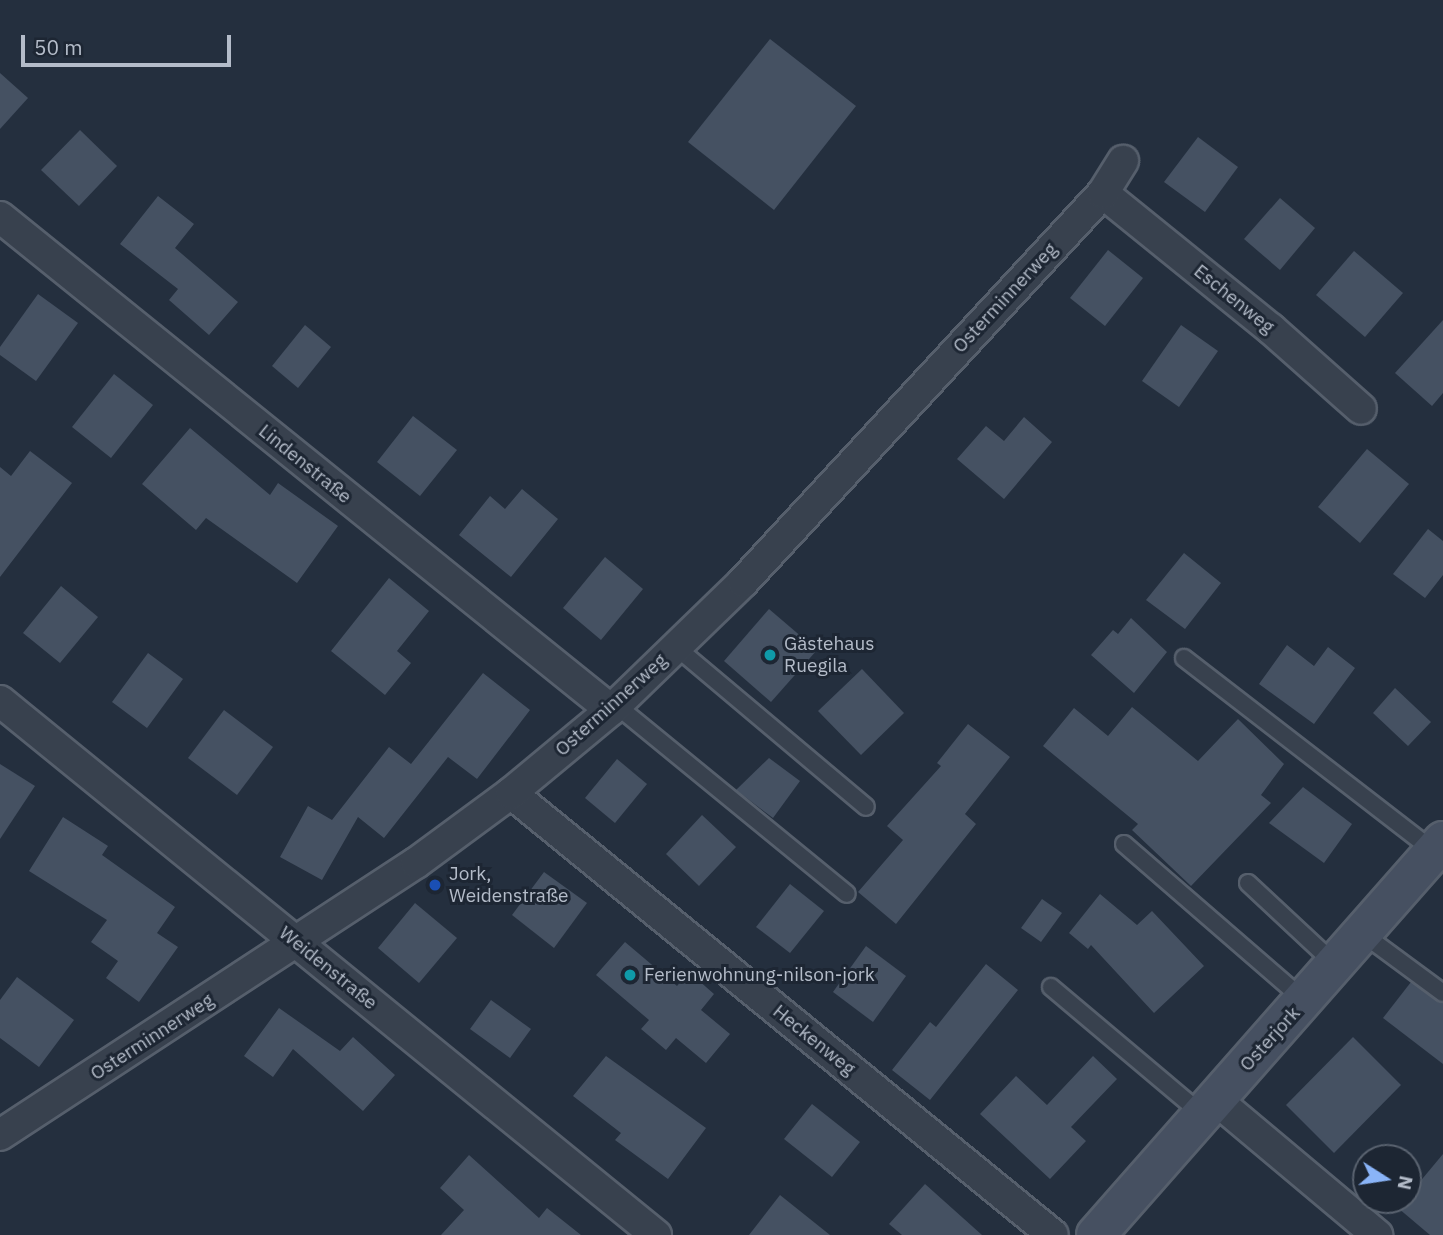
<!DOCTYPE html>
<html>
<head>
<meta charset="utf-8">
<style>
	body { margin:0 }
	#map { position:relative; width:1443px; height:1235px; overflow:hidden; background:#242f3e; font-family:"IBM Plex Sans",sans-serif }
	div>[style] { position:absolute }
	.building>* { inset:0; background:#455162 }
	.roads { filter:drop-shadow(2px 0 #565f6c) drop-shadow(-2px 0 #565f6c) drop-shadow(0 2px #565f6c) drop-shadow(0 -2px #565f6c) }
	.lane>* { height:16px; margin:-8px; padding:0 8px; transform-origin:8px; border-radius:8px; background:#38414e }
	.street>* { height:30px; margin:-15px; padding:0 15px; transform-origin:15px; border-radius:15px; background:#38414e }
	.secondary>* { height:38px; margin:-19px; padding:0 19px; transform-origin:19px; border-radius:19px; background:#465061 }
	.dots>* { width:19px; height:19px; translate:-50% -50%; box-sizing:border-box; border:4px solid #1d2633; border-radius:50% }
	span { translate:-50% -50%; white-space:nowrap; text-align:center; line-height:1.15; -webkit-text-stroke:6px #1d2633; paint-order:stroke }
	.street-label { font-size:19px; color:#b4bcc9 }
	.poi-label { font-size:19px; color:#b4bcc9 }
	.left { translate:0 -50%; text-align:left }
	.north { position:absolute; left:1352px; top:1144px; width:70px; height:70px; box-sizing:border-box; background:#1d2633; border:2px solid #59626f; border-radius:50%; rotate:102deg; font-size:19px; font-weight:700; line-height:28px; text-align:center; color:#b4bcc9 }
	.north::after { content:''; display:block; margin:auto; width:24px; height:32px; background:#8ab4f8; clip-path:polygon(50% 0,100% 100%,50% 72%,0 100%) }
	.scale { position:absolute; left:21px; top:35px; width:210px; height:32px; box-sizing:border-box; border:4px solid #b4bcc9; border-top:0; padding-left:9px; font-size:21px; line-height:24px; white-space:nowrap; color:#b4bcc9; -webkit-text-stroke:5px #1d2633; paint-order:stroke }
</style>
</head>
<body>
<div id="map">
	<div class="building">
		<i style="clip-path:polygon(770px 39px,856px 106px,774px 210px,688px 142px)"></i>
		<i style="clip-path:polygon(0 73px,28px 98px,0 129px)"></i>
		<i style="clip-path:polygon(80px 130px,117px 166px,79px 206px,41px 170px)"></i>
		<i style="clip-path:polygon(1198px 137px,1238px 167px,1205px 212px,1164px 182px)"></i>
		<i style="clip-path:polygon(158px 196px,194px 224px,175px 248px,238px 302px,209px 335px,169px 300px,178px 289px,120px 244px)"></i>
		<i style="clip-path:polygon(1280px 198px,1315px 228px,1280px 270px,1244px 239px)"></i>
		<i style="clip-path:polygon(1108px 250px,1143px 278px,1105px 326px,1070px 298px)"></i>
		<i style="clip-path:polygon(1354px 251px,1403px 293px,1365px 337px,1316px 295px)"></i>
		<i style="clip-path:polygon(38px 294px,78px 323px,36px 381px,0 355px,0 347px)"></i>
		<i style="clip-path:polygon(1443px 320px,1443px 393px,1432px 406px,1395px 373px)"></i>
		<i style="clip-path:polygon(305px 325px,331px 347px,298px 388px,272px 366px)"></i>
		<i style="clip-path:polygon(1181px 325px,1218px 351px,1179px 407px,1142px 381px)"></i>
		<i style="clip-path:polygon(114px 374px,153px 405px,111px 458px,72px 427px)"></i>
		<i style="clip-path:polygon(413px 416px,457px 450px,420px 496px,377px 462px)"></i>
		<i style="clip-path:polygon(1024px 417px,1052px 442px,1004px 499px,957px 459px,986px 426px,1004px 441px)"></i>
		<i style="clip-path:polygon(190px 428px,270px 495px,278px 483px,338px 526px,297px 583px,206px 518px,196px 530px,142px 484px)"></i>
		<i style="clip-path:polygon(1367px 449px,1409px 484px,1360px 543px,1318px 507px)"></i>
		<i style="clip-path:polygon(30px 451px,72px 483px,0 577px,0 467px,11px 476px)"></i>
		<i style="clip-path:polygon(522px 489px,558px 519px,511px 577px,459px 535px,490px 496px,505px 509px)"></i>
		<i style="clip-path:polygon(1428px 529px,1443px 541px,1443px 575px,1425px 598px,1393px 574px)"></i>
		<i style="clip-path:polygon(1184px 553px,1221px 583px,1185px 629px,1146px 600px)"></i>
		<i style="clip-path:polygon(605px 557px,643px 589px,601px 640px,563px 608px)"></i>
		<i style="clip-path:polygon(389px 578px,429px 611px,397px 651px,411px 663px,385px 695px,331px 651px)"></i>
		<i style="clip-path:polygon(61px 586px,98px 617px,60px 663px,23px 633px)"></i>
		<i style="clip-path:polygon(769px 609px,817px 650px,771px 702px,724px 661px)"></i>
		<i style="clip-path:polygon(1131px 618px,1167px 652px,1134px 693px,1091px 655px,1113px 630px,1118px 634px)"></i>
		<i style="clip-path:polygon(1287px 645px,1314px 666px,1328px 647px,1355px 668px,1314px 724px,1259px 684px)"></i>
		<i style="clip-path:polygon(148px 653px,183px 679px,147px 728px,112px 702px)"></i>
		<i style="clip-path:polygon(862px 669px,904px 713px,861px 755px,818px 711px)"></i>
		<i style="clip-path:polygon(483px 673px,530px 710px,477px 779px,448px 757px,384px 838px,358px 817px,322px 880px,280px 857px,308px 806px,332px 820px,389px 747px,411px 764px)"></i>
		<i style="clip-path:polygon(1395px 688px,1431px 722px,1408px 746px,1373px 713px)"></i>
		<i style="clip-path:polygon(1132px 707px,1198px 761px,1238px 719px,1284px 764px,1261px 795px,1271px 803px,1191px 886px,1132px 830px,1138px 824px,1043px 746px,1074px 708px,1108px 736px)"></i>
		<i style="clip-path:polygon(224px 710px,273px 747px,237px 795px,188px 758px)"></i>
		<i style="clip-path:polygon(968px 724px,1010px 757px,965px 814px,976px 824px,896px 924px,858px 892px,903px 840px,887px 826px,941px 766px,937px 763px)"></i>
		<i style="clip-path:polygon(769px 758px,800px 781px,773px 818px,736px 790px)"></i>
		<i style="clip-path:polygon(617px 759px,647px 784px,615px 823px,585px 798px)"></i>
		<i style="clip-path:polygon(0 764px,35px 786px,0 839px)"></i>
		<i style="clip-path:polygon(1303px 787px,1352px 824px,1324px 863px,1269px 823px)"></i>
		<i style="clip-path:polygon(702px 815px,736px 847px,699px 886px,666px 854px)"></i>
		<i style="clip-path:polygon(63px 817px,108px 846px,102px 855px,175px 907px,157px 933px,178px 947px,139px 1002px,106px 978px,118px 961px,91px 942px,107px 920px,29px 871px)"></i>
		<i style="clip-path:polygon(544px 872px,587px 903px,554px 948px,512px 915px)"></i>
		<i style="clip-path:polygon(790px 884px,824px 911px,790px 953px,756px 927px)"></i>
		<i style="clip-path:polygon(1100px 894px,1137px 925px,1152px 911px,1204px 966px,1154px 1013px,1091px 945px,1088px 949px,1069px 933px)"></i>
		<i style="clip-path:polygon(1042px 899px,1062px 913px,1041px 942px,1021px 928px)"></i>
		<i style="clip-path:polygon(415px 903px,457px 938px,419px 983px,378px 948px)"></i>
		<i style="clip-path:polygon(625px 942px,677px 986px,689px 972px,714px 994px,701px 1010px,730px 1034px,706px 1063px,676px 1038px,666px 1050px,641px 1029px,649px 1020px,596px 975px)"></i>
		<i style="clip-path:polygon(866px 946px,906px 976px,873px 1022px,833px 992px)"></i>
		<i style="clip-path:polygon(986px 964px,1018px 990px,930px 1100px,892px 1070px,930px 1022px,936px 1027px)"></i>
		<i style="clip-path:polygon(17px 977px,74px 1020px,39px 1067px,0 1038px,0 1000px)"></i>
		<i style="clip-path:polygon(1411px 982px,1443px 1003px,1443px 1064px,1383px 1018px)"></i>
		<i style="clip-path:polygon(491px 1000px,531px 1029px,510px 1058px,470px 1029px)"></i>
		<i style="clip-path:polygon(279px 1008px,340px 1051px,353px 1037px,395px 1075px,363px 1111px,293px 1049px,273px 1077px,244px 1056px)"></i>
		<i style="clip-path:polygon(1353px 1037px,1401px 1085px,1334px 1153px,1286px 1105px)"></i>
		<i style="clip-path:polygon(606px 1056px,706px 1128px,668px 1179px,615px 1140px,621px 1133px,573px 1096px)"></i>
		<i style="clip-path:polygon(1093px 1056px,1117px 1079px,1071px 1127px,1086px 1141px,1050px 1179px,980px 1114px,1016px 1076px,1047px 1105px)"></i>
		<i style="clip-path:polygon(812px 1104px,860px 1142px,832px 1177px,784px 1139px)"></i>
		<i style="clip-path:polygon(1443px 1154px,1443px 1235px,1430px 1235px,1398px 1208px)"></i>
		<i style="clip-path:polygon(469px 1155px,539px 1218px,547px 1208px,581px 1235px,441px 1235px,464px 1210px,440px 1188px)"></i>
		<i style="clip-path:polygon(925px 1184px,982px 1235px,902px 1235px,889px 1224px)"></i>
		<i style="clip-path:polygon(780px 1195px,830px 1235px,749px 1235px)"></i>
	</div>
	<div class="roads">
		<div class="lane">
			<i style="left:676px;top:647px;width:248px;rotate:40.1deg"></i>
			<i style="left:1184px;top:658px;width:316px;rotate:37.7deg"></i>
			<i style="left:616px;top:705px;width:298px;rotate:39.3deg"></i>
			<i style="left:1124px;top:844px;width:237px;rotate:40.9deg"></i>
			<i style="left:1248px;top:883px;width:120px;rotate:43deg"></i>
			<i style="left:1363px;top:934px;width:99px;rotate:36.4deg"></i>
			<i style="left:1051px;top:987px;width:197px;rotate:40.1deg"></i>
		</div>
		<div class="street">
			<i style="left:1103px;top:193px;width:216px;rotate:39deg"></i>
			<i style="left:1271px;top:329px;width:120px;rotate:41.6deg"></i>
			<i style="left:0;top:217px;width:785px;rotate:38.9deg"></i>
			<i style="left:0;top:701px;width:846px;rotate:39.15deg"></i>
			<i style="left:511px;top:793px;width:699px;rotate:39.2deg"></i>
			<i style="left:1215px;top:1099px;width:212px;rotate:40deg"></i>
			<i style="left:0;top:1135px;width:497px;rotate:-33.2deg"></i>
			<i style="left:416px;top:863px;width:118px;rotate:-36.4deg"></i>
			<i style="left:511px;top:793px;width:130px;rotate:-39.7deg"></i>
			<i style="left:611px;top:710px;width:184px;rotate:-44.1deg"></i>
			<i style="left:743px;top:582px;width:530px;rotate:-47.22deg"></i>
			<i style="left:1103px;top:193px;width:38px;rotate:-58deg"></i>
		</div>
		<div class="secondary">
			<i style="left:1096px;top:1235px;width:525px;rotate:-48.63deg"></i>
		</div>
	</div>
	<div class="dots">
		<i style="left:770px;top:655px;background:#0f9aa8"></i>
		<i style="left:435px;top:885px;background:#1a4fb4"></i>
		<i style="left:630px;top:975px;background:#0f9aa8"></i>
	</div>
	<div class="street-label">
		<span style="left:1005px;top:298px;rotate:-47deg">Osterminnerweg</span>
		<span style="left:1234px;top:299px;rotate:39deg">Eschenweg</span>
		<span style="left:305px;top:464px;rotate:39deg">Lindenstraße</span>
		<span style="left:611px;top:705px;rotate:-42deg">Osterminnerweg</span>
		<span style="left:328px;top:968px;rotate:39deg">Weidenstraße</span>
		<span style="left:152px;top:1037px;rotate:-33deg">Osterminnerweg</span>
		<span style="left:1270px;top:1039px;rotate:-48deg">Osterjork</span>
		<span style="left:814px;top:1040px;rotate:39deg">Heckenweg</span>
	</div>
	<div class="poi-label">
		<span class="left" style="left:784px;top:655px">Gästehaus<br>Ruegila</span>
		<span class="left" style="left:449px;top:885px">Jork,<br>Weidenstraße</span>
		<span class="left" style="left:644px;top:975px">Ferienwohnung-nilson-jork</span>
	</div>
	<div class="north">N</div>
	<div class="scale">50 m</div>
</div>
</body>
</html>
